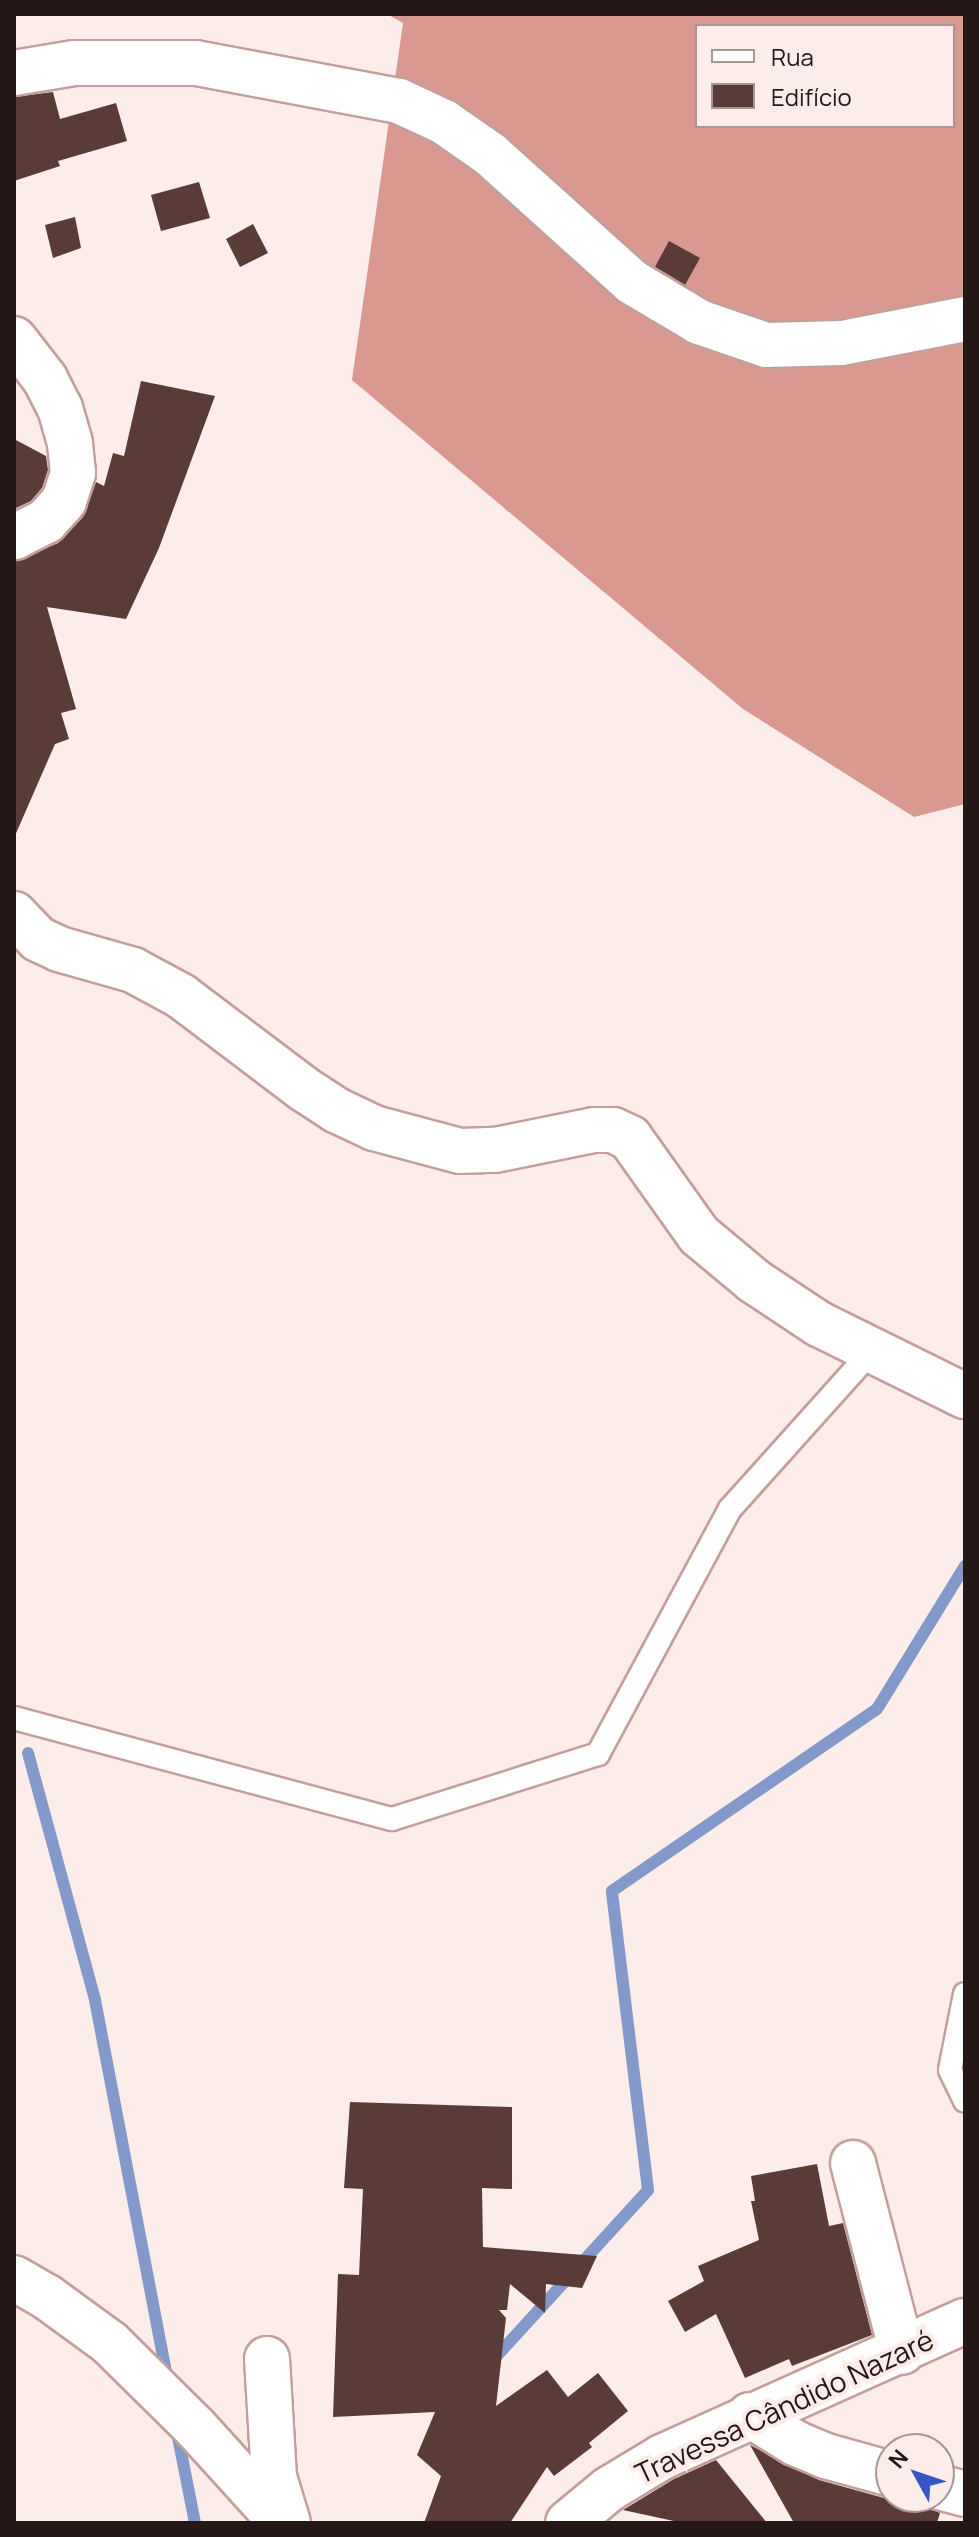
<!DOCTYPE html>
<html>
<head>
<meta charset="utf-8">
<style>
	body { margin:0 }
	#map { position:relative; width:979px; height:2537px; overflow:hidden; background:#fcecea; font-family:Manrope,sans-serif }
	div>[style] { position:absolute }
	.forest>* { inset:0; background:#d99991 }
	.stream>* { height:12px; margin:-6px; padding:0 6px; transform-origin:6px; border-radius:6px; background:#8499cb }
	.building>* { inset:0; background:#5a3b38 }
	.roads { filter:drop-shadow(2px 0 #c39f9a) drop-shadow(-2px 0 #c39f9a) drop-shadow(0 2px #c39f9a) drop-shadow(0 -2px #c39f9a) }
	.service>* { height:22px; margin:-11px; padding:0 11px; transform-origin:11px; border-radius:11px; background:#fff }
	.minor>* { height:44px; margin:-22px; padding:0 22px; transform-origin:22px; border-radius:22px; background:#fff }
	span { translate:-50% -50%; white-space:nowrap; text-align:center; line-height:1.15; -webkit-text-stroke:8px #fcecea; paint-order:stroke }
	.street-label { font-size:28px; color:#251716 }
	.frame { position:absolute; inset:0; border:16px solid #251716; pointer-events:none }
	.legend { position:absolute; left:695px; top:24px; width:260px; height:104px; box-sizing:border-box; background:#fcecea; border:2px solid #a69795; margin:0; padding:10px 14px; list-style:none; font-size:24px; color:#251716 }
	.legend li { display:flex; align-items:center; gap:16px; height:40px }
	.legend b { width:40px; border:2px solid #a69795 }
	.north { position:absolute; left:875px; top:2433px; width:80px; height:80px; box-sizing:border-box; background:#fcecea; border:2px solid #a69795; border-radius:50%; rotate:310deg; font-size:22px; font-weight:700; line-height:32px; text-align:center; color:#251716 }
	.north::after { content:''; display:block; margin:auto; width:28px; height:36px; background:#3456c7; clip-path:polygon(50% 0,100% 100%,50% 72%,0 100%) }
</style>
</head>
<body>
<div id="map">
	<div class="forest">
		<i style="clip-path:polygon(evenodd,387px 14px,965px 14px,965px 804px,914px 817px,743px 709px,352px 380px,403px 23px,387px 14px,697px 26px,953px 26px,953px 126px,697px 126px,697px 26px)"></i>
	</div>
	<div class="stream">
		<i style="left:28px;top:1753px;width:256px;rotate:74.8deg"></i>
		<i style="left:95px;top:2000px;width:389px;rotate:79.2deg"></i>
		<i style="left:493px;top:2360px;width:230px;rotate:-47.6deg"></i>
		<i style="left:648px;top:2190px;width:301px;rotate:-96.9deg"></i>
		<i style="left:612px;top:1891px;width:321px;rotate:-34.5deg"></i>
		<i style="left:877px;top:1709px;width:168px;rotate:-58.4deg"></i>
		<i style="left:176px;top:2427px;width:98px;rotate:78.8deg"></i>
	</div>
	<div class="building">
		<i style="clip-path:polygon(53px 92px,60px 119px,116px 103px,127px 141px,58px 161px,60px 166px,14px 181px,14px 97px)"></i>
		<i style="clip-path:polygon(199px 182px,210px 218px,161px 231px,151px 195px)"></i>
		<i style="clip-path:polygon(75px 217px,81px 248px,53px 258px,45px 225px)"></i>
		<i style="clip-path:polygon(253px 224px,268px 253px,240px 267px,226px 239px)"></i>
		<i style="clip-path:polygon(669px 241px,700px 258px,685px 285px,655px 267px)"></i>
		<i style="clip-path:polygon(141px 381px,215px 396px,159px 548px,126px 619px,47px 607px,76px 709px,61px 713px,69px 739px,55px 744px,14px 838px,14px 562px,58px 543px,83px 517px,96px 482px,104px 486px,113px 453px,124px 456px)"></i>
		<i style="clip-path:polygon(14px 439px,46px 456px,48px 470px,42px 488px,31px 501px,14px 509px)"></i>
		<i style="clip-path:polygon(350px 2102px,512px 2107px,512px 2189px,482px 2188px,483px 2247px,597px 2256px,582px 2288px,546px 2284px,545px 2313px,510px 2284px,507px 2310px,499px 2310px,506px 2318px,496px 2406px,547px 2370px,568px 2397px,598px 2373px,628px 2411px,589px 2443px,592px 2447px,554px 2476px,547px 2467px,510px 2523px,424px 2523px,441px 2476px,417px 2455px,435px 2412px,333px 2417px,338px 2274px,359px 2275px,363px 2189px,344px 2188px)"></i>
		<i style="clip-path:polygon(817px 2164px,829px 2226px,843px 2223px,872px 2335px,792px 2366px,789px 2359px,745px 2378px,716px 2314px,685px 2332px,668px 2301px,704px 2281px,698px 2266px,759px 2240px,751px 2201px,755px 2201px,751px 2176px)"></i>
		<i style="clip-path:polygon(750px 2445px,819px 2480px,884px 2498px,917px 2497px,922px 2505px,940px 2513px,937px 2523px,794px 2523px)"></i>
		<i style="clip-path:polygon(716px 2460px,767px 2523px,683px 2523px,623px 2510px,674px 2479px)"></i>
	</div>
	<div class="roads">
		<div class="service">
			<i style="left:14px;top:1718px;width:391px;rotate:15deg"></i>
			<i style="left:392px;top:1819px;width:216px;rotate:-17.5deg"></i>
			<i style="left:598px;top:1754px;width:278px;rotate:-61.7deg"></i>
			<i style="left:730px;top:1509px;width:212px;rotate:-48.1deg"></i>
			<i style="left:965px;top:1994px;width:77px;rotate:101.2deg"></i>
			<i style="left:950px;top:2070px;width:34px;rotate:64deg"></i>
		</div>
		<div class="minor">
			<i style="left:14px;top:73px;width:61px;rotate:-9.5deg"></i>
			<i style="left:74px;top:63px;width:122px"></i>
			<i style="left:196px;top:63px;width:207px;rotate:10.6deg"></i>
			<i style="left:399px;top:101px;width:50px;rotate:25deg"></i>
			<i style="left:444px;top:122px;width:56px;rotate:34.8deg"></i>
			<i style="left:490px;top:154px;width:191px;rotate:42deg"></i>
			<i style="left:632px;top:282px;width:78px;rotate:30.8deg"></i>
			<i style="left:699px;top:322px;width:71px;rotate:18.9deg"></i>
			<i style="left:766px;top:345px;width:76px;rotate:-1.5deg"></i>
			<i style="left:842px;top:343px;width:125px;rotate:-11deg"></i>
			<i style="left:14px;top:339px;width:51px;rotate:52.2deg"></i>
			<i style="left:45px;top:379px;width:33px;rotate:63deg"></i>
			<i style="left:60px;top:408px;width:37px;rotate:74deg"></i>
			<i style="left:70px;top:444px;width:29px;rotate:84deg"></i>
			<i style="left:73px;top:473px;width:29px;rotate:108deg"></i>
			<i style="left:64px;top:501px;width:27px;rotate:132deg"></i>
			<i style="left:46px;top:521px;width:36px;rotate:153deg"></i>
			<i style="left:14px;top:914px;width:35px;rotate:46deg"></i>
			<i style="left:38px;top:939px;width:23px;rotate:25deg"></i>
			<i style="left:59px;top:949px;width:77px;rotate:15.8deg"></i>
			<i style="left:133px;top:970px;width:55px;rotate:28.4deg"></i>
			<i style="left:181px;top:996px;width:154px;rotate:37.1deg"></i>
			<i style="left:304px;top:1089px;width:38px;rotate:33deg"></i>
			<i style="left:336px;top:1110px;width:42px;rotate:25.3deg"></i>
			<i style="left:374px;top:1128px;width:89px;rotate:15deg"></i>
			<i style="left:460px;top:1151px;width:35px;rotate:-2deg"></i>
			<i style="left:495px;top:1150px;width:101px;rotate:-11.4deg"></i>
			<i style="left:594px;top:1130px;width:19px"></i>
			<i style="left:613px;top:1130px;width:19px;rotate:25deg"></i>
			<i style="left:630px;top:1138px;width:119px;rotate:54.6deg"></i>
			<i style="left:699px;top:1235px;width:72px;rotate:39.9deg"></i>
			<i style="left:754px;top:1281px;width:78px;rotate:33.5deg"></i>
			<i style="left:819px;top:1324px;width:163px;rotate:26.3deg"></i>
			<i style="left:853px;top:2163px;width:195px;rotate:75.5deg"></i>
			<i style="left:14px;top:2278px;width:38px;rotate:30deg"></i>
			<i style="left:47px;top:2297px;width:78px;rotate:36.1deg"></i>
			<i style="left:110px;top:2343px;width:120px;rotate:44.7deg"></i>
			<i style="left:195px;top:2427px;width:130px;rotate:47.8deg"></i>
			<i style="left:267px;top:2359px;width:118px;rotate:86.6deg"></i>
			<i style="left:274px;top:2477px;width:48px;rotate:73.1deg"></i>
			<i style="left:750px;top:2415px;width:53px;rotate:31.9deg"></i>
			<i style="left:795px;top:2443px;width:34px;rotate:23deg"></i>
			<i style="left:826px;top:2456px;width:67px;rotate:15.5deg"></i>
			<i style="left:939px;top:2487px;width:27px;rotate:15deg"></i>
			<i style="left:568px;top:2523px;width:53px;rotate:-39.7deg"></i>
			<i style="left:609px;top:2489px;width:62px;rotate:-31.1deg"></i>
			<i style="left:662px;top:2457px;width:332px;rotate:-24.2deg"></i>
		</div>
	</div>
	<div class="street-label">
		<span style="left:784px;top:2406px;rotate:-25deg">Travessa Cândido Nazaré</span>
	</div>
	<div class="frame"></div>
	<ul class="legend">
	<li><b style="height:10px;background:#fff"></b>Rua</li>
	<li><b style="height:22px;background:#5a3b38"></b>Edifício</li>
	</ul>
	<div class="north">N</div>
</div>
</body>
</html>
